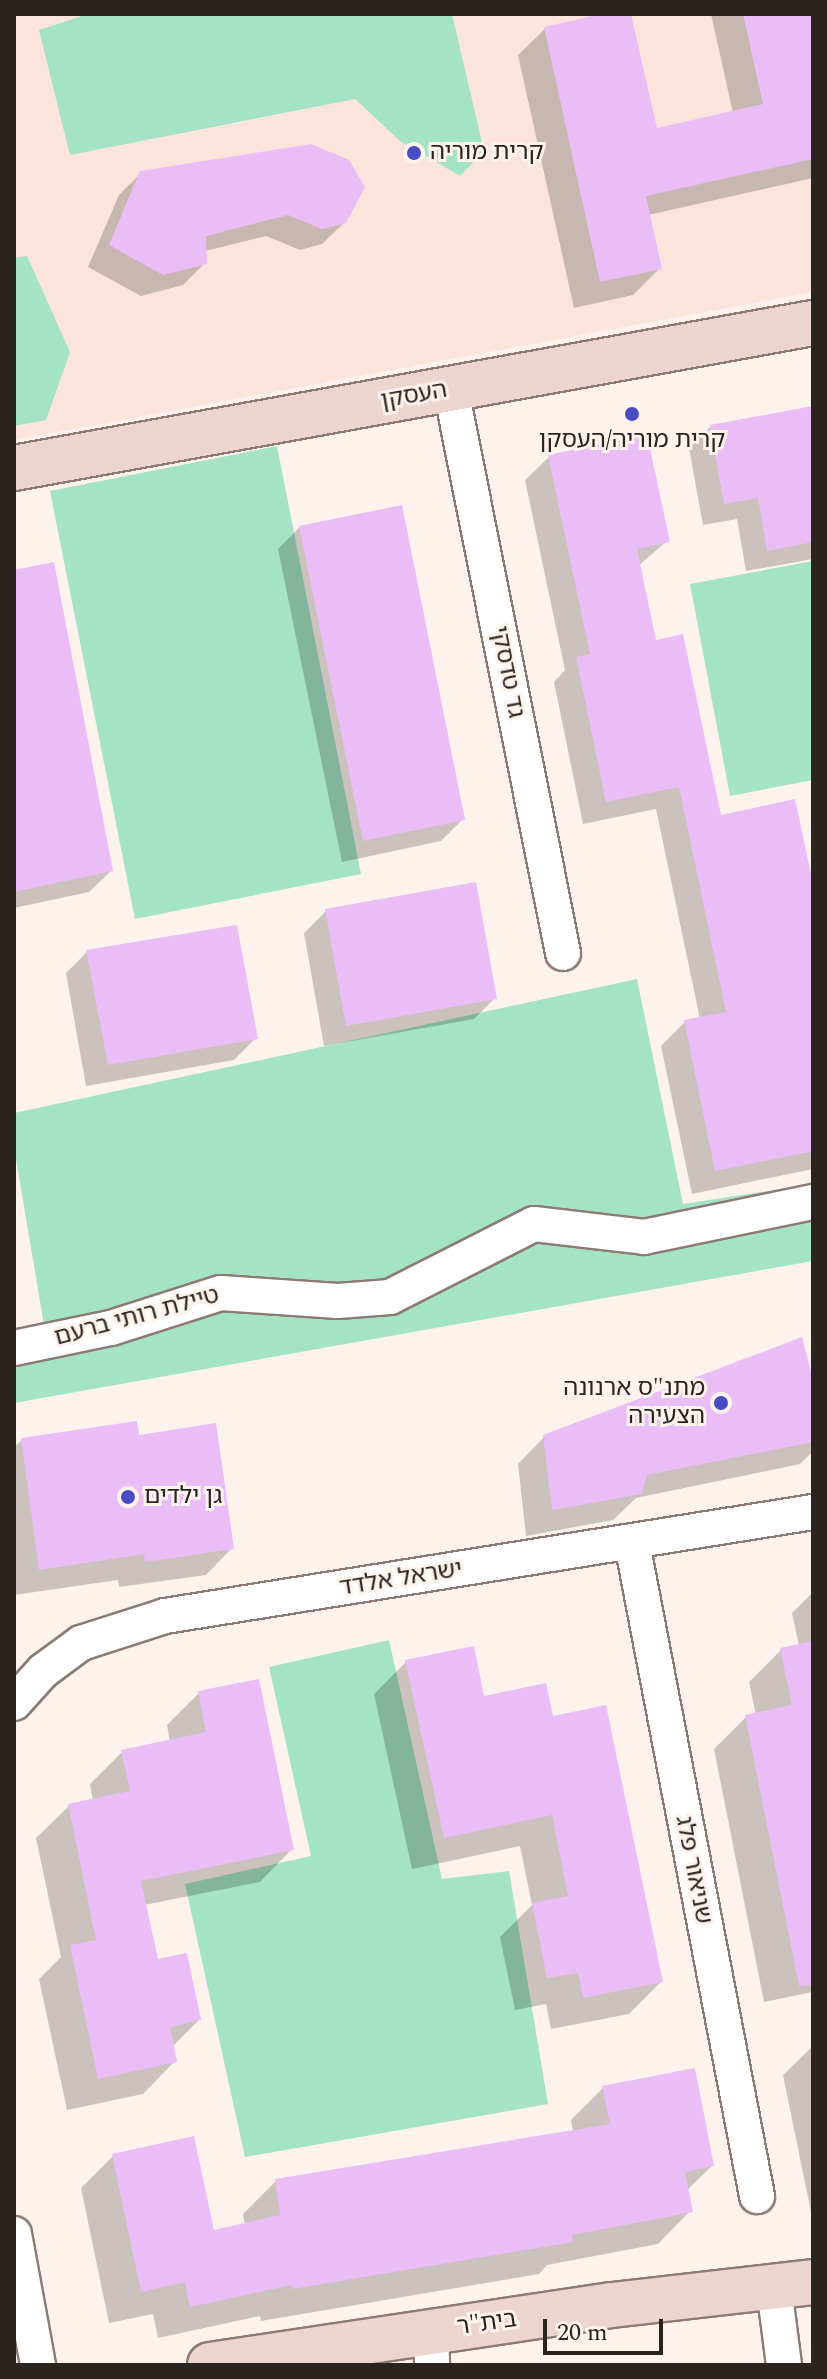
<!DOCTYPE html>
<html>
<head>
<meta charset="utf-8">
<style>
	body { margin:0 }
	#map { position:relative; width:827px; height:2379px; overflow:hidden; background:#fef2ed; font-family:Spectral,"Noto Sans Hebrew",serif }
	div>[style] { position:absolute }
	.built>* { inset:0; background:#fbe4dc }
	.green>* { inset:0; background:#a4e3c6 }
	.shadow>* { inset:0; background:#0003 }
	.building>* { inset:0; background:#ebbdf7 }
	.roads { filter:drop-shadow(2px 0 #8d7a74) drop-shadow(-2px 0 #8d7a74) drop-shadow(0 2px #8d7a74) drop-shadow(0 -2px #8d7a74) }
	.street>* { height:34px; margin:-17px; padding:0 17px; transform-origin:17px; border-radius:17px; background:#fff }
	.secondary>* { height:44px; margin:-22px; padding:0 22px; transform-origin:22px; border-radius:22px; background:#ecd5cf }
	.dots>* { width:22px; height:22px; translate:-50% -50%; box-sizing:border-box; border:4px solid #fef2ed; border-radius:50% }
	span { translate:-50% -50%; white-space:nowrap; text-align:center; line-height:1.15; -webkit-text-stroke:6px #fef2ed; paint-order:stroke }
	.poi-label { font-size:24px; color:#2a2320 }
	.left { translate:0 -50%; text-align:left }
	.right { translate:-100% -50%; text-align:right }
	.street-label { font-size:24px; color:#2a2320 }
	.frame { position:absolute; inset:0; border:16px solid #2a2320; pointer-events:none }
	.scale { position:absolute; left:543px; top:2319px; width:120px; height:36px; box-sizing:border-box; border:4px solid #2a2320; border-top:0; padding-left:10px; font-size:24px; line-height:28px; white-space:nowrap; color:#2a2320; -webkit-text-stroke:6px #fef2ed; paint-order:stroke }
</style>
</head>
<body>
<div id="map">
	<div class="built">
		<i style="clip-path:polygon(14px 14px,813px 14px,813px 292px,14px 440px)"></i>
	</div>
	<div class="green">
		<i style="clip-path:polygon(88px 14px,452px 14px,484px 151px,460px 176px,400px 141px,355px 99px,70px 155px,39px 30px)"></i>
		<i style="clip-path:polygon(27px 256px,70px 352px,46px 420px,14px 426px,14px 258px)"></i>
		<i style="clip-path:polygon(277px 446px,361px 874px,135px 919px,50px 491px)"></i>
		<i style="clip-path:polygon(813px 561px,813px 780px,730px 796px,690px 584px)"></i>
		<i style="clip-path:polygon(637px 979px,683px 1204px,813px 1184px,813px 1261px,14px 1403px,14px 1331px,44px 1325px,14px 1147px,14px 1113px)"></i>
		<i style="clip-path:polygon(389px 1640px,442px 1879px,509px 1871px,548px 2104px,245px 2157px,185px 1884px,311px 1856px,269px 1667px)"></i>
	</div>
	<div class="shadow">
		<i style="clip-path:polygon(610px 14px,629px 14px,655px 130px,733px 113px,711px 14px,813px 14px,813px 178px,648px 215px,660px 268px,633px 295px,574px 308px,518px 55px,545px 29px)"></i>
		<i style="clip-path:polygon(141px 173px,345px 222px,322px 244px,300px 250px,266px 236px,205px 251px,205px 263px,183px 285px,141px 296px,88px 267px,119px 195px)"></i>
		<i style="clip-path:polygon(813px 408px,813px 559px,746px 571px,737px 519px,703px 525px,689px 448px,710px 427px)"></i>
		<i style="clip-path:polygon(549px 457px,667px 541px,638px 566px,654px 642px,719px 818px,813px 893px,813px 1169px,692px 1194px,661px 1046px,685px 1022px,700px 1019px,656px 809px,583px 824px,554px 682px,565px 670px,525px 480px)"></i>
		<i style="clip-path:polygon(300px 527px,462px 820px,441px 841px,342px 862px,278px 549px)"></i>
		<i style="clip-path:polygon(14px 572px,111px 871px,89px 892px,14px 908px)"></i>
		<i style="clip-path:polygon(326px 911px,495px 998px,474px 1019px,324px 1046px,304px 933px)"></i>
		<i style="clip-path:polygon(87px 952px,256px 1038px,234px 1060px,86px 1086px,66px 973px)"></i>
		<i style="clip-path:polygon(813px 1387px,813px 1451px,800px 1464px,636px 1498px,613px 1520px,526px 1536px,518px 1464px,544px 1437px)"></i>
		<i style="clip-path:polygon(138px 1437px,232px 1548px,206px 1575px,119px 1587px,118px 1580px,14px 1595px,14px 1447px,22px 1440px)"></i>
		<i style="clip-path:polygon(813px 1592px,813px 1992px,764px 2002px,714px 1749px,746px 1717px,756px 1715px,749px 1682px,781px 1650px,799px 1646px,792px 1613px)"></i>
		<i style="clip-path:polygon(406px 1662px,482px 1698px,551px 1719px,661px 1982px,629px 2014px,551px 2029px,546px 2004px,515px 2010px,500px 1937px,532px 1905px,520px 1846px,412px 1869px,374px 1694px)"></i>
		<i style="clip-path:polygon(199px 1693px,292px 1849px,260px 1882px,144px 1905px,157px 1962px,199px 2020px,172px 2047px,175px 2061px,143px 2094px,67px 2110px,39px 1979px,61px 1957px,36px 1838px,69px 1806px,93px 1801px,90px 1784px,122px 1752px,170px 1742px,167px 1725px)"></i>
		<i style="clip-path:polygon(813px 2046px,813px 2222px,783px 2075px)"></i>
		<i style="clip-path:polygon(603px 2088px,712px 2166px,686px 2191px,690px 2211px,658px 2244px,547px 2265px,539px 2274px,261px 2321px,260px 2316px,158px 2338px,153px 2314px,109px 2323px,81px 2188px,113px 2156px,213px 2233px,245px 2225px,243px 2214px,276px 2181px,573px 2132px,571px 2120px)"></i>
	</div>
	<div class="building">
		<i style="clip-path:polygon(601px 14px,631px 14px,657px 128px,763px 104px,743px 14px,813px 14px,813px 159px,646px 196px,662px 269px,600px 282px,544px 27px)"></i>
		<i style="clip-path:polygon(311px 144px,349px 160px,365px 187px,346px 223px,322px 229px,288px 215px,206px 236px,207px 264px,163px 275px,109px 245px,140px 171px)"></i>
		<i style="clip-path:polygon(813px 406px,813px 542px,767px 551px,758px 498px,724px 504px,710px 425px)"></i>
		<i style="clip-path:polygon(647px 434px,670px 542px,637px 549px,656px 640px,683px 634px,721px 815px,795px 799px,813px 883px,813px 1151px,715px 1171px,684px 1020px,726px 1012px,679px 787px,606px 802px,576px 657px,590px 654px,548px 455px)"></i>
		<i style="clip-path:polygon(402px 505px,465px 820px,363px 841px,299px 526px)"></i>
		<i style="clip-path:polygon(54px 562px,113px 871px,14px 892px,14px 570px)"></i>
		<i style="clip-path:polygon(476px 882px,497px 999px,346px 1026px,325px 909px)"></i>
		<i style="clip-path:polygon(237px 925px,258px 1039px,108px 1065px,86px 950px)"></i>
		<i style="clip-path:polygon(802px 1337px,813px 1379px,813px 1442px,647px 1475px,642px 1494px,552px 1510px,543px 1435px)"></i>
		<i style="clip-path:polygon(137px 1421px,139px 1435px,216px 1423px,234px 1549px,145px 1562px,144px 1554px,39px 1570px,21px 1438px)"></i>
		<i style="clip-path:polygon(813px 1641px,813px 1985px,799px 1986px,745px 1715px,792px 1705px,780px 1648px)"></i>
		<i style="clip-path:polygon(474px 1646px,484px 1696px,546px 1683px,553px 1716px,606px 1705px,663px 1982px,583px 1998px,578px 1973px,547px 1978px,532px 1903px,568px 1896px,552px 1815px,444px 1838px,405px 1660px)"></i>
		<i style="clip-path:polygon(259px 1679px,294px 1850px,141px 1881px,158px 1959px,187px 1953px,201px 2020px,170px 2027px,177px 2062px,98px 2079px,70px 1945px,96px 1940px,68px 1804px,130px 1791px,121px 1750px,206px 1732px,198px 1691px)"></i>
		<i style="clip-path:polygon(695px 2068px,714px 2166px,685px 2172px,693px 2212px,572px 2235px,573px 2242px,292px 2289px,292px 2285px,190px 2307px,185px 2282px,141px 2292px,112px 2154px,194px 2136px,214px 2230px,280px 2215px,275px 2179px,610px 2124px,602px 2086px)"></i>
	</div>
	<div class="roads">
		<div class="street">
			<i style="left:451px;top:390px;width:574px;rotate:78.75deg"></i>
			<i style="left:14px;top:1348px;width:99px;rotate:-11.7deg"></i>
			<i style="left:111px;top:1328px;width:115px;rotate:-17.7deg"></i>
			<i style="left:221px;top:1293px;width:117px;rotate:3.9deg"></i>
			<i style="left:338px;top:1301px;width:52px;rotate:-4.4deg"></i>
			<i style="left:390px;top:1297px;width:161px;rotate:-26.9deg"></i>
			<i style="left:534px;top:1224px;width:111px;rotate:6.7deg"></i>
			<i style="left:644px;top:1237px;width:173px;rotate:-11.7deg"></i>
			<i style="left:632px;top:1543px;width:665px;rotate:79.16deg"></i>
			<i style="left:14px;top:1703px;width:43px;rotate:-47.8deg"></i>
			<i style="left:43px;top:1671px;width:47px;rotate:-36.4deg"></i>
			<i style="left:81px;top:1643px;width:88px;rotate:-17.8deg"></i>
			<i style="left:165px;top:1616px;width:656px;rotate:-9.12deg"></i>
			<i style="left:14px;top:2234px;width:133px;rotate:79.6deg"></i>
			<i style="left:774px;top:2288px;width:78px;rotate:82.6deg"></i>
			<i style="left:431px;top:2332px;width:33px;rotate:88deg"></i>
		</div>
		<div class="secondary">
			<i style="left:14px;top:468px;width:812px;rotate:-10.29deg"></i>
			<i style="left:210px;top:2365px;width:406px;rotate:-8.5deg"></i>
			<i style="left:612px;top:2305px;width:202px;rotate:-6.5deg"></i>
		</div>
	</div>
	<div class="dots">
		<i style="left:414px;top:153px;background:#484dc3"></i>
		<i style="left:632px;top:414px;background:#484dc3"></i>
		<i style="left:721px;top:1403px;background:#484dc3"></i>
		<i style="left:128px;top:1497px;background:#484dc3"></i>
	</div>
	<div class="poi-label">
		<span class="left" style="left:430px;top:153px">קרית מוריה</span>
		<span style="left:632px;top:441px">קרית מוריה/העסקן</span>
		<span class="right" style="left:705px;top:1403px">מתנ"ס ארנונה<br>הצעירה</span>
		<span class="left" style="left:144px;top:1497px">גן ילדים</span>
	</div>
	<div class="street-label">
		<span style="left:414px;top:396px;rotate:-10deg">העסקן</span>
		<span style="left:507px;top:672px;rotate:79deg">גד טדסקי</span>
		<span style="left:137px;top:1317px;rotate:-15deg">טיילת רותי ברעם</span>
		<span style="left:401px;top:1579px;rotate:-9deg">ישראל אלדד</span>
		<span style="left:693px;top:1870px;rotate:79deg">שניאור פלג</span>
		<span style="left:487px;top:2324px;rotate:-8deg">בית"ר</span>
	</div>
	<div class="frame"></div>
	<div class="scale">20 m</div>
</div>
</body>
</html>
